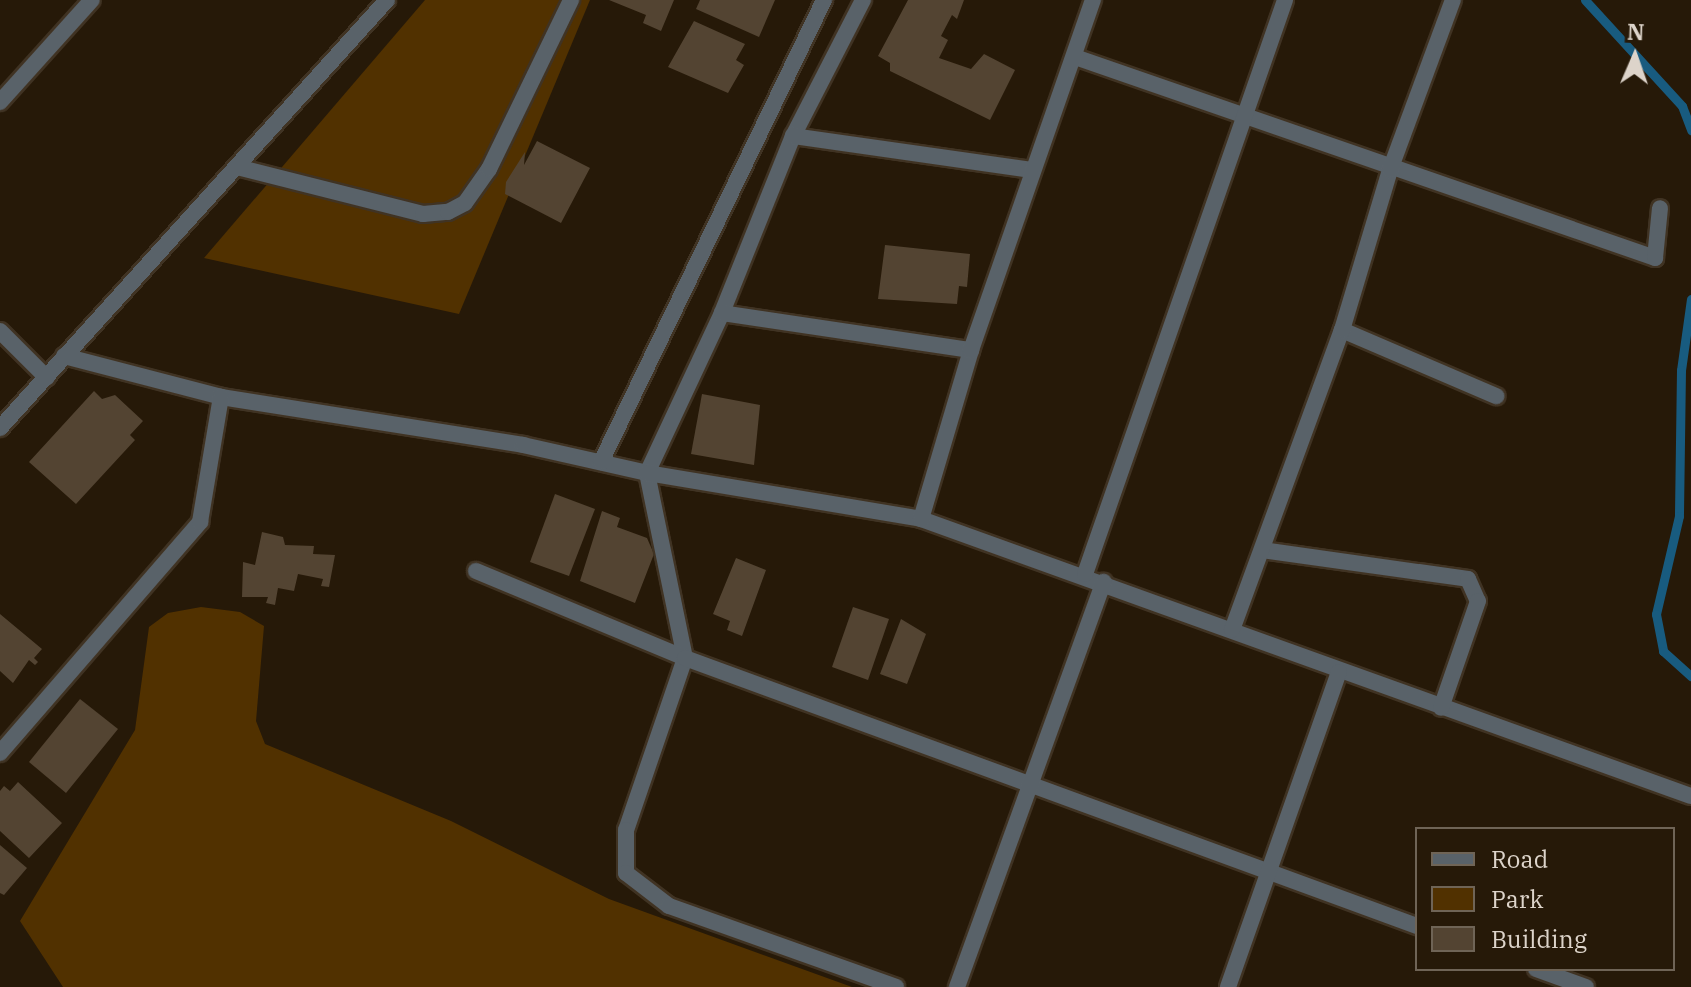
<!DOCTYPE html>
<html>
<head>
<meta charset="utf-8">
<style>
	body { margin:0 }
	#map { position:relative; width:1691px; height:987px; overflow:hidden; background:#261908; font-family:"IBM Plex Serif",serif }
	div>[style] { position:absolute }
	.green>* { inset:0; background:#513100 }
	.stream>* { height:9px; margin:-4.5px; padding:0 4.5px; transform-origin:4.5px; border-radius:4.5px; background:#185b7f }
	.building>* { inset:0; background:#534432 }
	.roads { filter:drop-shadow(2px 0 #403323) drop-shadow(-2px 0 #403323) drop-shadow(0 2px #403323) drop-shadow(0 -2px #403323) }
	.minor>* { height:16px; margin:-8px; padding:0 8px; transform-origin:8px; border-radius:8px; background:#596269 }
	span { translate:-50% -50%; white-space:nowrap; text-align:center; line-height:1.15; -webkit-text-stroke:6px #261908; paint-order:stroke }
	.legend { position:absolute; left:1415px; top:827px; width:260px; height:144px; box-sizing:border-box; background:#261908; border:2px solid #6f6456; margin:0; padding:10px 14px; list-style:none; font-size:24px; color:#ddd4ca }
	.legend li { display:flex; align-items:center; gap:16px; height:40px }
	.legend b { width:40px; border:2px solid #6f6456 }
	.north { position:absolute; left:1595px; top:16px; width:80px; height:80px; -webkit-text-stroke:6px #261908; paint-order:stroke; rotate:2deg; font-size:22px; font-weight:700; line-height:32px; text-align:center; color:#ddd4ca }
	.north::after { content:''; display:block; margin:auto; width:28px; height:36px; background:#ddd4ca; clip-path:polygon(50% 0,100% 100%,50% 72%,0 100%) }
</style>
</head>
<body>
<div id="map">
	<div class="green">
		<i style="clip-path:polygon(425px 0,590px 0,459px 314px,204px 258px)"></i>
		<i style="clip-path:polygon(201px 607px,240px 612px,264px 626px,256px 721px,265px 744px,451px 821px,609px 899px,852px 987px,63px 987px,20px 921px,135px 730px,149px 627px,168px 613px)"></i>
	</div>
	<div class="stream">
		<i style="left:1585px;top:0;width:144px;rotate:47.5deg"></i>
		<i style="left:1682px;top:106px;width:26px;rotate:69deg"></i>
		<i style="left:1691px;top:299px;width:72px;rotate:98deg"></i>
		<i style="left:1681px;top:370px;width:146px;rotate:90.8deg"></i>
		<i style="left:1679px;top:516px;width:101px;rotate:103.2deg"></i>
		<i style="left:1656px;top:614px;width:38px;rotate:79deg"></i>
		<i style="left:1663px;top:651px;width:38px;rotate:42deg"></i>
	</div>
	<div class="building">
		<i style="clip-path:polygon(609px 0,674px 0,661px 31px,643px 23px,646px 15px)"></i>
		<i style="clip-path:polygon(700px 0,775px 0,759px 37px,696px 9px)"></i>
		<i style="clip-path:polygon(908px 0,964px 0,957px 19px,952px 15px,941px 36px,948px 40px,939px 58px,971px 69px,984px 54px,1015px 70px,990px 120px,890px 71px,890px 63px,878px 56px)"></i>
		<i style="clip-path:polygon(694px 21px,745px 44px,736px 60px,744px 65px,728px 93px,668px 67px)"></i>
		<i style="clip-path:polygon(537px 141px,590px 168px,561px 223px,505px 194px,506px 182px,525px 152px,524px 165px)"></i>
		<i style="clip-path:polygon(885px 245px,970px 254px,967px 287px,959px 286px,957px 304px,878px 299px)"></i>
		<i style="clip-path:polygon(94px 391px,102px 399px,115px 395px,143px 421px,130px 435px,135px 440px,76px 504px,29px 462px)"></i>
		<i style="clip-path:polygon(702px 394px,760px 405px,754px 465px,691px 454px)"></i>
		<i style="clip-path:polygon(555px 494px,595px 509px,569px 576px,530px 562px)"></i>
		<i style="clip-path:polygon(602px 511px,620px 518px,617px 527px,647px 538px,654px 554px,635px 603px,580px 581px)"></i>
		<i style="clip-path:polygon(262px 532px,283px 537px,285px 545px,314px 546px,313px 554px,335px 555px,329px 587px,321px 586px,323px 579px,298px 574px,294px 591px,278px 588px,275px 605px,266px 603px,268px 597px,242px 597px,243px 562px,255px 565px)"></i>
		<i style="clip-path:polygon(736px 558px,766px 570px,742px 636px,727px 630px,730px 621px,713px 614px)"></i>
		<i style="clip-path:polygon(853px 607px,889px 619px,868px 680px,832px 667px)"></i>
		<i style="clip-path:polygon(0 614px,42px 649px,34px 658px,38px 662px,35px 665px,29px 660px,13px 683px,0 671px)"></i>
		<i style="clip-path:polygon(901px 619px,926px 634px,907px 684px,880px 674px)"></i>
		<i style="clip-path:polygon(80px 699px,118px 729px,66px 793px,29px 762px)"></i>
		<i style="clip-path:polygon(18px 782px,62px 823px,29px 858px,0 831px,0 791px,4px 786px,10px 791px)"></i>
		<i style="clip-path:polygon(0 845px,27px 868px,4px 895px,0 893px)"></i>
	</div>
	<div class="roads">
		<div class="minor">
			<i style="left:863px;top:0;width:153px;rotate:117.2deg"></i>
			<i style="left:793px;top:136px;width:191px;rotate:111.9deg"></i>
			<i style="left:722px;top:313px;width:177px;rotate:115.1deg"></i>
			<i style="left:647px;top:473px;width:189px;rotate:78.4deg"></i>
			<i style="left:685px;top:658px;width:182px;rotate:108.9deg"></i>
			<i style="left:626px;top:830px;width:43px;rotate:90deg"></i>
			<i style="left:626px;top:873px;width:54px;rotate:37.5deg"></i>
			<i style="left:669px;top:906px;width:241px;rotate:19.6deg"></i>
			<i style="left:1075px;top:57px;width:614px;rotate:19.11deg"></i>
			<i style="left:1655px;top:258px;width:50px;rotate:-84.3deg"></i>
			<i style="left:0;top:102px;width:137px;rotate:-48deg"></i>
			<i style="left:793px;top:136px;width:242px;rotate:8.1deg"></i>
			<i style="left:237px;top:167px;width:192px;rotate:14.2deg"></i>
			<i style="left:423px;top:214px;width:25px;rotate:-5deg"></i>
			<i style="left:448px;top:212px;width:19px;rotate:-28deg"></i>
			<i style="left:465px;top:203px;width:42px;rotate:-54.8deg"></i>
			<i style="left:489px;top:169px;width:188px;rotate:-64.1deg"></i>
			<i style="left:722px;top:313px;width:252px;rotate:8.5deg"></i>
			<i style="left:1342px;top:330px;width:168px;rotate:23.2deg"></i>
			<i style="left:0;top:331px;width:66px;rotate:45deg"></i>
			<i style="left:64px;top:356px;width:162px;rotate:14.6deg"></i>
			<i style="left:221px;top:397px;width:306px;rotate:9deg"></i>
			<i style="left:523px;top:445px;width:127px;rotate:12.7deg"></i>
			<i style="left:647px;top:473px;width:278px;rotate:9.5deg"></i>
			<i style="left:921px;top:519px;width:818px;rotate:19.79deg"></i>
			<i style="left:0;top:428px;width:577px;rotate:-47.88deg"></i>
			<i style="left:601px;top:462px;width:513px;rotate:-64.23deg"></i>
			<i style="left:921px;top:519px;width:176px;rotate:-73.5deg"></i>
			<i style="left:971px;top:350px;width:371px;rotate:-70.8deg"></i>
			<i style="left:1262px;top:550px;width:208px;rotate:8deg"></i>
			<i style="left:1468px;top:579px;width:24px;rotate:66deg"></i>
			<i style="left:1478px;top:601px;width:113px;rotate:109.1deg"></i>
			<i style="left:476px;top:571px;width:226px;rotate:22.6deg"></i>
			<i style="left:685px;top:658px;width:780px;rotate:20.11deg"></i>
			<i style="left:1085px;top:574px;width:608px;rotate:-70.79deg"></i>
			<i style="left:1232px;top:630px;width:320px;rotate:-69.9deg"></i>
			<i style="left:1342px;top:330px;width:167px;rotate:-73.3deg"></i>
			<i style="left:1390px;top:170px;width:181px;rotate:-69.7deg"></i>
			<i style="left:0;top:753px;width:306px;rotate:-49.1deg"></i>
			<i style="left:200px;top:522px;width:127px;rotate:-80.5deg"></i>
			<i style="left:1536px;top:969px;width:53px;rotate:19.8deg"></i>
			<i style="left:957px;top:987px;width:431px;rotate:-70.1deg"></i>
			<i style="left:1228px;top:987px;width:334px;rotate:-70.6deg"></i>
		</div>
	</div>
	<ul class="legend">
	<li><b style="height:10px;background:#596269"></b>Road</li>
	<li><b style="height:22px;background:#513100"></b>Park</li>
	<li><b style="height:22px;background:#534432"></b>Building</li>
	</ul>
	<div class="north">N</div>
</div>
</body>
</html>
